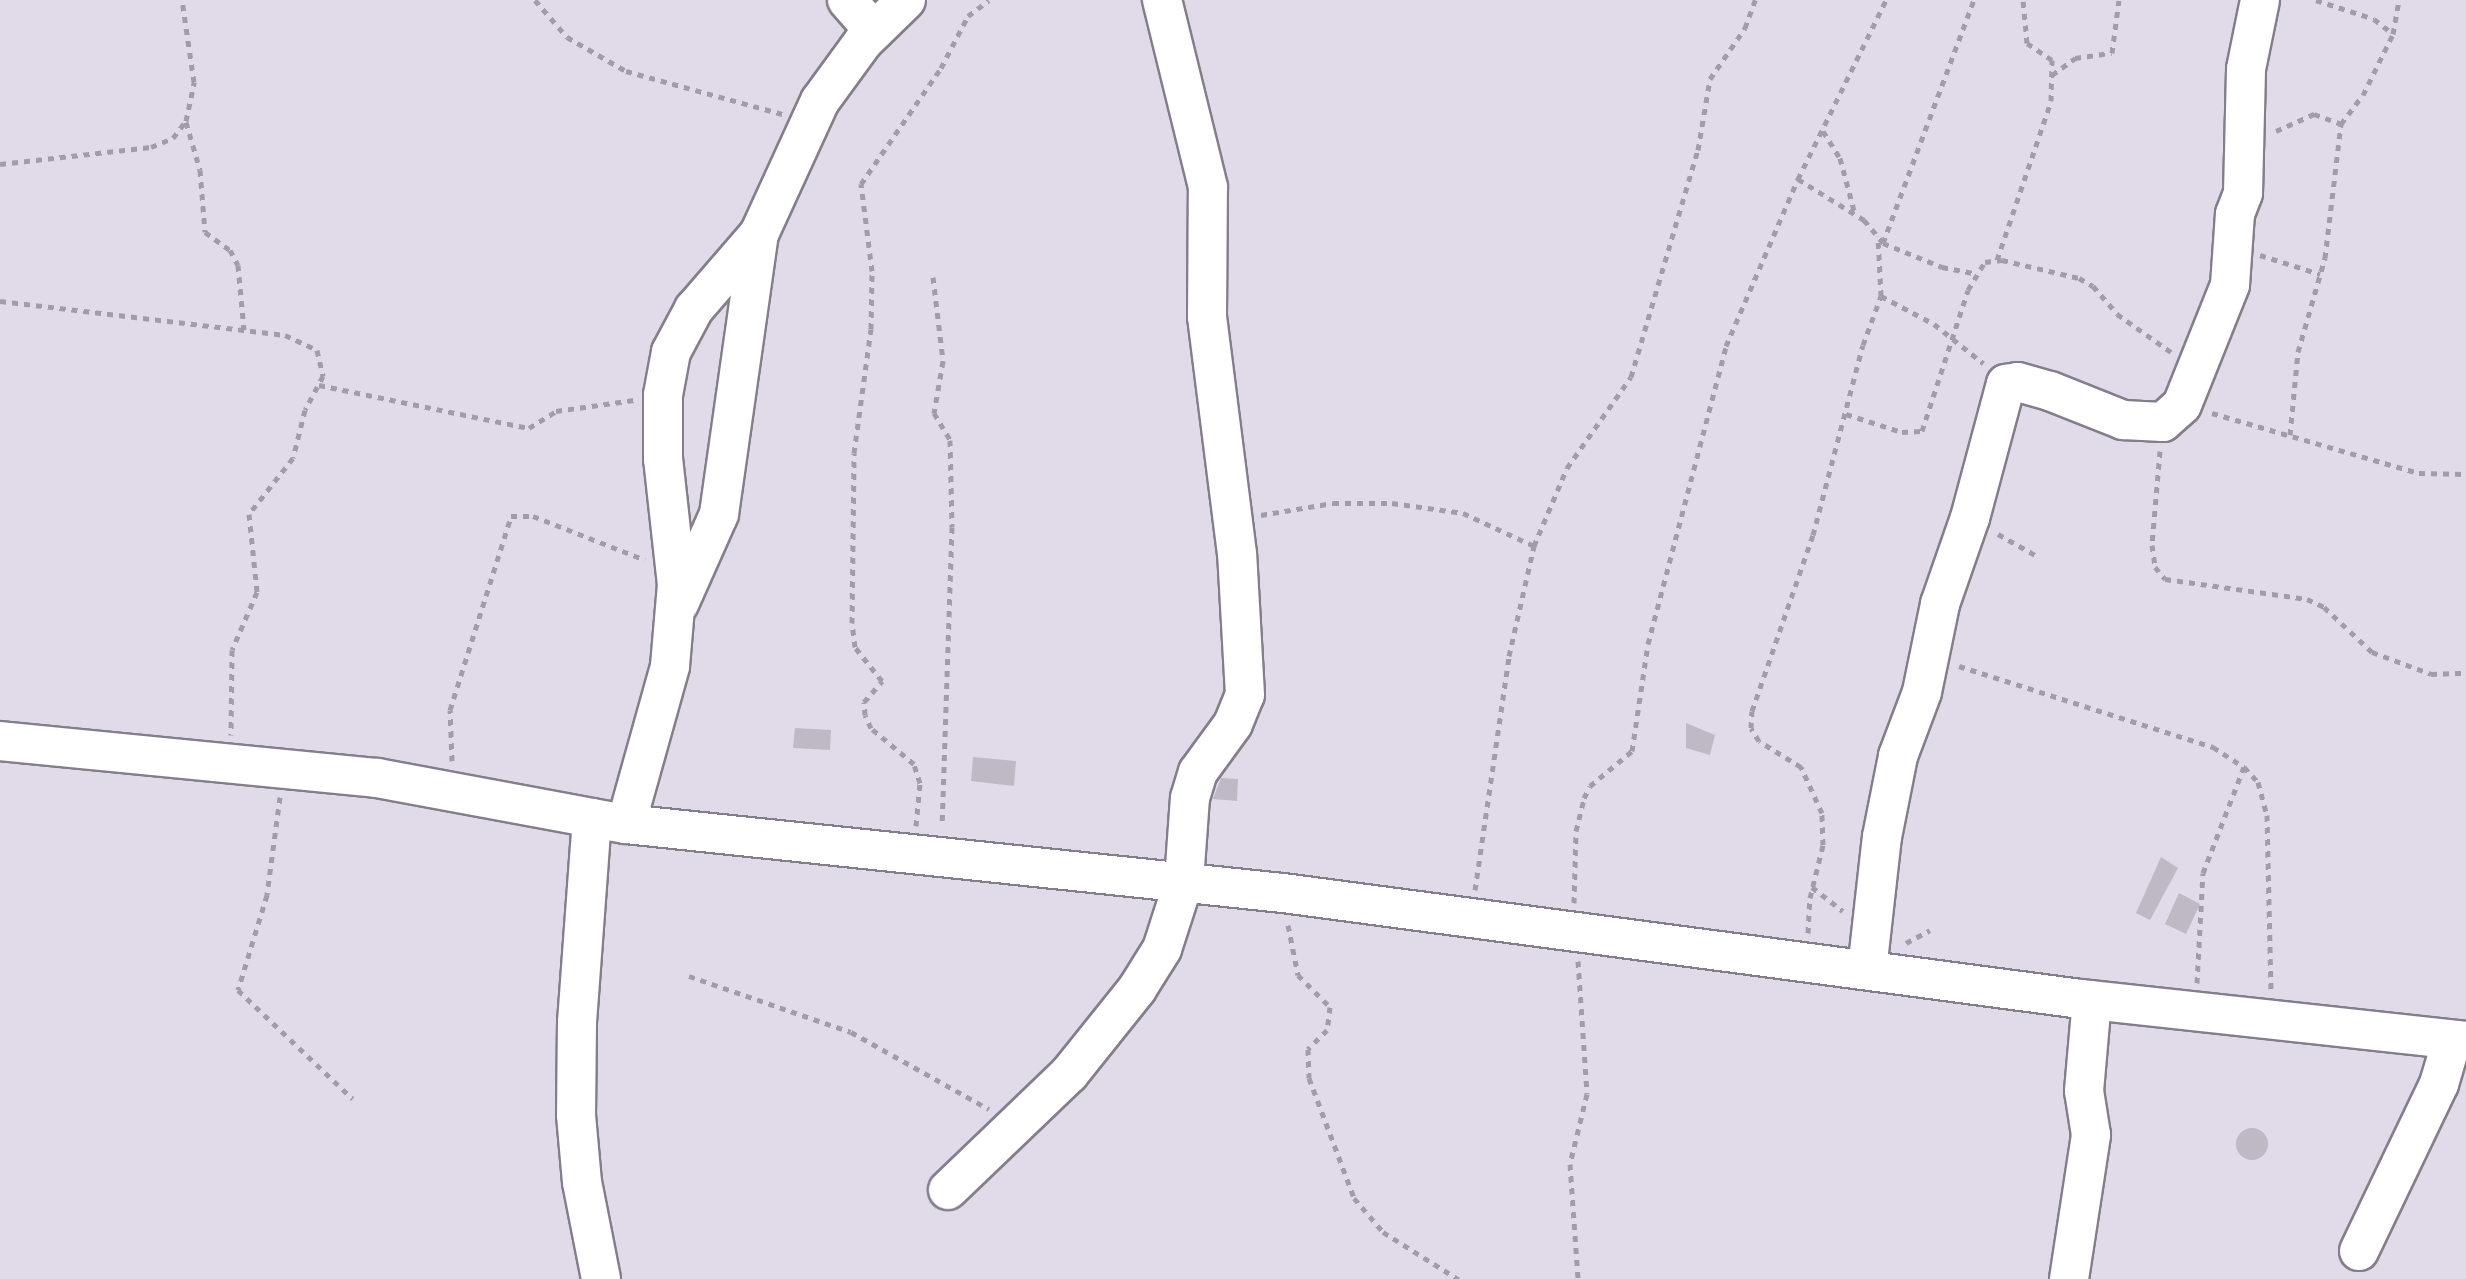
<!DOCTYPE html>
<html>
<head>
<meta charset="utf-8">
<style>
	body { margin:0 }
	#map { position:relative; width:2466px; height:1279px; overflow:hidden; background:#e1dbe9; font-family:Overpass,sans-serif }
	div>[style] { position:absolute }
	.building>* { inset:0; background:#bfb9c6 }
	.round { border-radius:50% }
	.path>* { height:5px; margin-top:-2.5px; transform-origin:0; background:repeating-linear-gradient(90deg,#a19da8 0 6px,transparent 0 12px) }
	.roads { filter:drop-shadow(2px 0 #847e8b) drop-shadow(-2px 0 #847e8b) drop-shadow(0 2px #847e8b) drop-shadow(0 -2px #847e8b) }
	.minor>* { height:38px; margin:-19px; padding:0 19px; transform-origin:19px; border-radius:19px; background:#fff }
	span { translate:-50% -50%; white-space:nowrap; text-align:center; line-height:1.15; -webkit-text-stroke:6px #efe8f6; paint-order:stroke }
</style>
</head>
<body>
<div id="map">
	<div class="building">
		<i style="clip-path:polygon(1686px 723px,1715px 735px,1710px 755px,1686px 748px)"></i>
		<i style="clip-path:polygon(795px 728px,831px 730px,830px 750px,793px 748px)"></i>
		<i style="clip-path:polygon(973px 757px,1016px 761px,1014px 786px,971px 781px)"></i>
		<i style="clip-path:polygon(1221px 778px,1238px 779px,1237px 801px,1213px 799px)"></i>
		<i style="clip-path:polygon(2161px 857px,2178px 868px,2150px 920px,2136px 913px)"></i>
		<i style="clip-path:polygon(2179px 893px,2200px 904px,2186px 934px,2165px 924px)"></i>
		<i class="round" style="left:2236px;top:1128px;width:32px;height:32px"></i>
	</div>
	<div class="path">
		<i style="left:535px;top:0;width:49px;rotate:49.1deg"></i>
		<i style="left:567px;top:37px;width:68px;rotate:30deg"></i>
		<i style="left:626px;top:71px;width:162px;rotate:15.4deg"></i>
		<i style="left:2316px;top:0;width:61px;rotate:18.1deg"></i>
		<i style="left:2374px;top:19px;width:24px;rotate:38deg"></i>
		<i style="left:2052px;top:75px;width:29px;rotate:-36deg"></i>
		<i style="left:2075px;top:58px;width:37px;rotate:-8deg"></i>
		<i style="left:2112px;top:53px;width:53px;rotate:-82.5deg"></i>
		<i style="left:186px;top:122px;width:50px;rotate:73.7deg"></i>
		<i style="left:200px;top:170px;width:62px;rotate:85.4deg"></i>
		<i style="left:205px;top:232px;width:31px;rotate:36deg"></i>
		<i style="left:230px;top:250px;width:17px;rotate:62deg"></i>
		<i style="left:238px;top:265px;width:65px;rotate:84.7deg"></i>
		<i style="left:1823px;top:131px;width:32px;rotate:58deg"></i>
		<i style="left:1840px;top:158px;width:58px;rotate:75deg"></i>
		<i style="left:2276px;top:131px;width:42px;rotate:-24.1deg"></i>
		<i style="left:2314px;top:114px;width:29px;rotate:20deg"></i>
		<i style="left:0;top:164px;width:152px;rotate:-6.4deg"></i>
		<i style="left:151px;top:147px;width:24px;rotate:-22deg"></i>
		<i style="left:173px;top:138px;width:21px;rotate:-53deg"></i>
		<i style="left:186px;top:121px;width:40px;rotate:-78deg"></i>
		<i style="left:194px;top:82px;width:83px;rotate:-98.3deg"></i>
		<i style="left:1798px;top:179px;width:78px;rotate:31.8deg"></i>
		<i style="left:1864px;top:220px;width:30px;rotate:50deg"></i>
		<i style="left:1883px;top:243px;width:64px;rotate:22.1deg"></i>
		<i style="left:1942px;top:267px;width:33px;rotate:11deg"></i>
		<i style="left:1883px;top:243px;width:259px;rotate:-69.5deg"></i>
		<i style="left:2260px;top:255px;width:63px;rotate:17.6deg"></i>
		<i style="left:1997px;top:260px;width:168px;rotate:-71.2deg"></i>
		<i style="left:2051px;top:101px;width:41px;rotate:-88.6deg"></i>
		<i style="left:2052px;top:60px;width:30px;rotate:-146deg"></i>
		<i style="left:2027px;top:43px;width:43px;rotate:-95.3deg"></i>
		<i style="left:933px;top:277px;width:85px;rotate:83.2deg"></i>
		<i style="left:943px;top:361px;width:53px;rotate:99.8deg"></i>
		<i style="left:934px;top:413px;width:31px;rotate:59deg"></i>
		<i style="left:950px;top:440px;width:87px;rotate:88.7deg"></i>
		<i style="left:952px;top:527px;width:299px;rotate:91.9deg"></i>
		<i style="left:1881px;top:296px;width:60px;rotate:27.8deg"></i>
		<i style="left:1934px;top:324px;width:63px;rotate:38.5deg"></i>
		<i style="left:0;top:301px;width:287px;rotate:6.8deg"></i>
		<i style="left:285px;top:335px;width:35px;rotate:25deg"></i>
		<i style="left:317px;top:350px;width:27px;rotate:77deg"></i>
		<i style="left:323px;top:376px;width:38px;rotate:118deg"></i>
		<i style="left:305px;top:410px;width:49px;rotate:104deg"></i>
		<i style="left:293px;top:458px;width:71px;rotate:128.2deg"></i>
		<i style="left:249px;top:514px;width:78px;rotate:84.1deg"></i>
		<i style="left:257px;top:592px;width:63px;rotate:113.3deg"></i>
		<i style="left:232px;top:650px;width:85px;rotate:90.7deg"></i>
		<i style="left:319px;top:385px;width:214px;rotate:11.6deg"></i>
		<i style="left:529px;top:428px;width:32px;rotate:-32deg"></i>
		<i style="left:556px;top:411px;width:79px;rotate:-8deg"></i>
		<i style="left:2212px;top:413px;width:216px;rotate:16.2deg"></i>
		<i style="left:2419px;top:473px;width:47px;rotate:1.2deg"></i>
		<i style="left:1846px;top:414px;width:59px;rotate:17.8deg"></i>
		<i style="left:1902px;top:432px;width:20px;rotate:-3deg"></i>
		<i style="left:1922px;top:431px;width:148px;rotate:-71.9deg"></i>
		<i style="left:1968px;top:290px;width:33px;rotate:-59deg"></i>
		<i style="left:1985px;top:262px;width:17px;rotate:-7deg"></i>
		<i style="left:2002px;top:260px;width:79px;rotate:13.2deg"></i>
		<i style="left:2079px;top:278px;width:16px;rotate:30deg"></i>
		<i style="left:2093px;top:286px;width:37px;rotate:49deg"></i>
		<i style="left:2117px;top:314px;width:66px;rotate:35.1deg"></i>
		<i style="left:2290px;top:435px;width:83px;rotate:-84.5deg"></i>
		<i style="left:2298px;top:352px;width:98px;rotate:-74deg"></i>
		<i style="left:2325px;top:258px;width:135px;rotate:-83.2deg"></i>
		<i style="left:2341px;top:124px;width:36px;rotate:-53deg"></i>
		<i style="left:2363px;top:95px;width:68px;rotate:-63.8deg"></i>
		<i style="left:2393px;top:34px;width:35px;rotate:-80deg"></i>
		<i style="left:2160px;top:451px;width:94px;rotate:94.9deg"></i>
		<i style="left:2152px;top:545px;width:22px;rotate:82deg"></i>
		<i style="left:2155px;top:567px;width:16px;rotate:50deg"></i>
		<i style="left:2165px;top:579px;width:143px;rotate:8deg"></i>
		<i style="left:2307px;top:599px;width:19px;rotate:25deg"></i>
		<i style="left:2324px;top:607px;width:66px;rotate:43.2deg"></i>
		<i style="left:2372px;top:652px;width:63px;rotate:20.4deg"></i>
		<i style="left:2431px;top:674px;width:35px;rotate:-2deg"></i>
		<i style="left:1261px;top:515px;width:73px;rotate:-9.5deg"></i>
		<i style="left:1333px;top:503px;width:59px"></i>
		<i style="left:1392px;top:503px;width:72px;rotate:8deg"></i>
		<i style="left:1463px;top:513px;width:78px;rotate:24.9deg"></i>
		<i style="left:1998px;top:534px;width:43px;rotate:29.6deg"></i>
		<i style="left:1959px;top:666px;width:267px;rotate:17.7deg"></i>
		<i style="left:2213px;top:747px;width:37px;rotate:33deg"></i>
		<i style="left:2244px;top:767px;width:21px;rotate:47deg"></i>
		<i style="left:2258px;top:782px;width:34px;rotate:75deg"></i>
		<i style="left:2267px;top:815px;width:175px;rotate:88.7deg"></i>
		<i style="left:452px;top:761px;width:51px;rotate:-92.2deg"></i>
		<i style="left:450px;top:710px;width:203px;rotate:-72.5deg"></i>
		<i style="left:511px;top:516px;width:22px"></i>
		<i style="left:533px;top:516px;width:120px;rotate:21.4deg"></i>
		<i style="left:280px;top:797px;width:99px;rotate:97.6deg"></i>
		<i style="left:267px;top:895px;width:99px;rotate:107deg"></i>
		<i style="left:238px;top:990px;width:158px;rotate:43.5deg"></i>
		<i style="left:916px;top:826px;width:43px;rotate:-84.7deg"></i>
		<i style="left:920px;top:783px;width:20px;rotate:-108deg"></i>
		<i style="left:914px;top:764px;width:56px;rotate:-140.1deg"></i>
		<i style="left:871px;top:728px;width:14px;rotate:-115deg"></i>
		<i style="left:865px;top:715px;width:13px;rotate:-94deg"></i>
		<i style="left:864px;top:702px;width:28px;rotate:-49deg"></i>
		<i style="left:882px;top:681px;width:43px;rotate:-128.5deg"></i>
		<i style="left:855px;top:647px;width:24px;rotate:-97deg"></i>
		<i style="left:852px;top:623px;width:170px;rotate:-89.3deg"></i>
		<i style="left:854px;top:453px;width:125px;rotate:-82.2deg"></i>
		<i style="left:871px;top:329px;width:58px;rotate:-89deg"></i>
		<i style="left:872px;top:271px;width:88px;rotate:-97.2deg"></i>
		<i style="left:861px;top:184px;width:141px;rotate:-55.4deg"></i>
		<i style="left:941px;top:68px;width:59px;rotate:-62.6deg"></i>
		<i style="left:968px;top:16px;width:26px;rotate:-37deg"></i>
		<i style="left:1812px;top:887px;width:39px;rotate:38deg"></i>
		<i style="left:1475px;top:890px;width:236px;rotate:-81.7deg"></i>
		<i style="left:1509px;top:656px;width:113px;rotate:-77.2deg"></i>
		<i style="left:1534px;top:546px;width:85px;rotate:-67.1deg"></i>
		<i style="left:1567px;top:468px;width:111px;rotate:-54.9deg"></i>
		<i style="left:1631px;top:377px;width:237px;rotate:-73.6deg"></i>
		<i style="left:1698px;top:150px;width:72px;rotate:-80.4deg"></i>
		<i style="left:1710px;top:79px;width:62px;rotate:-55.5deg"></i>
		<i style="left:1745px;top:28px;width:30px;rotate:-70deg"></i>
		<i style="left:1574px;top:903px;width:72px;rotate:-88.4deg"></i>
		<i style="left:1576px;top:831px;width:34px;rotate:-76deg"></i>
		<i style="left:1584px;top:798px;width:13px;rotate:-63deg"></i>
		<i style="left:1590px;top:786px;width:55px;rotate:-39.8deg"></i>
		<i style="left:1632px;top:751px;width:108px;rotate:-81.5deg"></i>
		<i style="left:1648px;top:644px;width:308px;rotate:-75.3deg"></i>
		<i style="left:1726px;top:346px;width:182px;rotate:-66.7deg"></i>
		<i style="left:1798px;top:179px;width:199px;rotate:-63.8deg"></i>
		<i style="left:1288px;top:925px;width:51px;rotate:78.7deg"></i>
		<i style="left:1298px;top:975px;width:45px;rotate:45deg"></i>
		<i style="left:1330px;top:1007px;width:23px;rotate:97deg"></i>
		<i style="left:1327px;top:1030px;width:27px;rotate:135deg"></i>
		<i style="left:1308px;top:1049px;width:29px;rotate:88deg"></i>
		<i style="left:1309px;top:1078px;width:128px;rotate:69.4deg"></i>
		<i style="left:1354px;top:1198px;width:45px;rotate:49.5deg"></i>
		<i style="left:1383px;top:1232px;width:89px;rotate:32.1deg"></i>
		<i style="left:1808px;top:933px;width:35px;rotate:-87deg"></i>
		<i style="left:1810px;top:898px;width:55px;rotate:-76.2deg"></i>
		<i style="left:1823px;top:845px;width:32px;rotate:-92deg"></i>
		<i style="left:1822px;top:813px;width:51px;rotate:-114.5deg"></i>
		<i style="left:1801px;top:767px;width:49px;rotate:-148.2deg"></i>
		<i style="left:1759px;top:741px;width:15px;rotate:-122deg"></i>
		<i style="left:1751px;top:728px;width:17px;rotate:-87deg"></i>
		<i style="left:1752px;top:711px;width:186px;rotate:-70.9deg"></i>
		<i style="left:1813px;top:535px;width:196px;rotate:-75.3deg"></i>
		<i style="left:1863px;top:345px;width:52px;rotate:-69.8deg"></i>
		<i style="left:1881px;top:296px;width:60px;rotate:-92.9deg"></i>
		<i style="left:1906px;top:943px;width:27px;rotate:-28deg"></i>
		<i style="left:1578px;top:961px;width:133px;rotate:86.1deg"></i>
		<i style="left:1587px;top:1094px;width:72px;rotate:103.7deg"></i>
		<i style="left:1570px;top:1164px;width:115px;rotate:86deg"></i>
		<i style="left:689px;top:976px;width:171px;rotate:19.1deg"></i>
		<i style="left:851px;top:1032px;width:158px;rotate:29.2deg"></i>
		<i style="left:2197px;top:983px;width:110px;rotate:-86.9deg"></i>
		<i style="left:2203px;top:873px;width:114px;rotate:-68.9deg"></i>
	</div>
	<div class="roads">
		<div class="minor">
			<i style="left:847px;top:0;width:41px;rotate:48.9deg"></i>
			<i style="left:679px;top:604px;width:98px;rotate:-66deg"></i>
			<i style="left:719px;top:514px;width:283px;rotate:-81.9deg"></i>
			<i style="left:0;top:741px;width:379px;rotate:5.6deg"></i>
			<i style="left:377px;top:778px;width:253px;rotate:10.5deg"></i>
			<i style="left:626px;top:824px;width:661px;rotate:6deg"></i>
			<i style="left:1283px;top:893px;width:805px;rotate:7.57deg"></i>
			<i style="left:2081px;top:999px;width:387px;rotate:6.2deg"></i>
			<i style="left:592px;top:818px;width:205px;rotate:94.2deg"></i>
			<i style="left:577px;top:1022px;width:93px;rotate:90.6deg"></i>
			<i style="left:576px;top:1115px;width:67px;rotate:84.9deg"></i>
			<i style="left:582px;top:1182px;width:99px;rotate:78.9deg"></i>
			<i style="left:626px;top:824px;width:164px;rotate:-74.4deg"></i>
			<i style="left:670px;top:666px;width:81px;rotate:-85.1deg"></i>
			<i style="left:677px;top:585px;width:127px;rotate:-96.3deg"></i>
			<i style="left:663px;top:459px;width:64px;rotate:-90deg"></i>
			<i style="left:663px;top:395px;width:44px;rotate:-79.5deg"></i>
			<i style="left:671px;top:352px;width:49px;rotate:-61.9deg"></i>
			<i style="left:694px;top:309px;width:99px;rotate:-49.1deg"></i>
			<i style="left:759px;top:234px;width:146px;rotate:-65.4deg"></i>
			<i style="left:820px;top:101px;width:73px;rotate:-53.9deg"></i>
			<i style="left:863px;top:42px;width:60px;rotate:-44.3deg"></i>
			<i style="left:1867px;top:970px;width:134px;rotate:-83.6deg"></i>
			<i style="left:1882px;top:837px;width:83px;rotate:-78.8deg"></i>
			<i style="left:1898px;top:756px;width:68px;rotate:-69.4deg"></i>
			<i style="left:1922px;top:692px;width:90px;rotate:-78.4deg"></i>
			<i style="left:1940px;top:604px;width:91px;rotate:-70.8deg"></i>
			<i style="left:1970px;top:518px;width:139px;rotate:-75deg"></i>
			<i style="left:2006px;top:384px;width:12px;rotate:-9deg"></i>
			<i style="left:2018px;top:382px;width:33px;rotate:16deg"></i>
			<i style="left:2050px;top:391px;width:79px;rotate:21.7deg"></i>
			<i style="left:2123px;top:420px;width:40px;rotate:2.9deg"></i>
			<i style="left:2163px;top:422px;width:25px;rotate:-42deg"></i>
			<i style="left:2182px;top:405px;width:129px;rotate:-68.2deg"></i>
			<i style="left:2230px;top:285px;width:71px;rotate:-86deg"></i>
			<i style="left:2235px;top:214px;width:22px;rotate:-69deg"></i>
			<i style="left:2243px;top:193px;width:124px;rotate:-88.6deg"></i>
			<i style="left:2246px;top:69px;width:70px;rotate:-78.5deg"></i>
			<i style="left:948px;top:1190px;width:168px;rotate:-43.8deg"></i>
			<i style="left:1069px;top:1074px;width:109px;rotate:-51.3deg"></i>
			<i style="left:1137px;top:989px;width:47px;rotate:-58deg"></i>
			<i style="left:1162px;top:949px;width:71px;rotate:-72.1deg"></i>
			<i style="left:1184px;top:881px;width:83px;rotate:-85.9deg"></i>
			<i style="left:1190px;top:798px;width:27px;rotate:-73deg"></i>
			<i style="left:1198px;top:772px;width:59px;rotate:-53.9deg"></i>
			<i style="left:1233px;top:724px;width:31px;rotate:-68deg"></i>
			<i style="left:1245px;top:695px;width:141px;rotate:-93.2deg"></i>
			<i style="left:1237px;top:554px;width:239px;rotate:-97.2deg"></i>
			<i style="left:1207px;top:317px;width:130px;rotate:-89.6deg"></i>
			<i style="left:1208px;top:187px;width:193px;rotate:-103.8deg"></i>
			<i style="left:2359px;top:1251px;width:185px;rotate:-64.4deg"></i>
			<i style="left:2439px;top:1084px;width:46px;rotate:-73.5deg"></i>
			<i style="left:2069px;top:1279px;width:146px;rotate:-81.3deg"></i>
			<i style="left:2091px;top:1135px;width:45px;rotate:-99deg"></i>
			<i style="left:2084px;top:1091px;width:91px;rotate:-85deg"></i>
		</div>
	</div>
</div>
</body>
</html>
